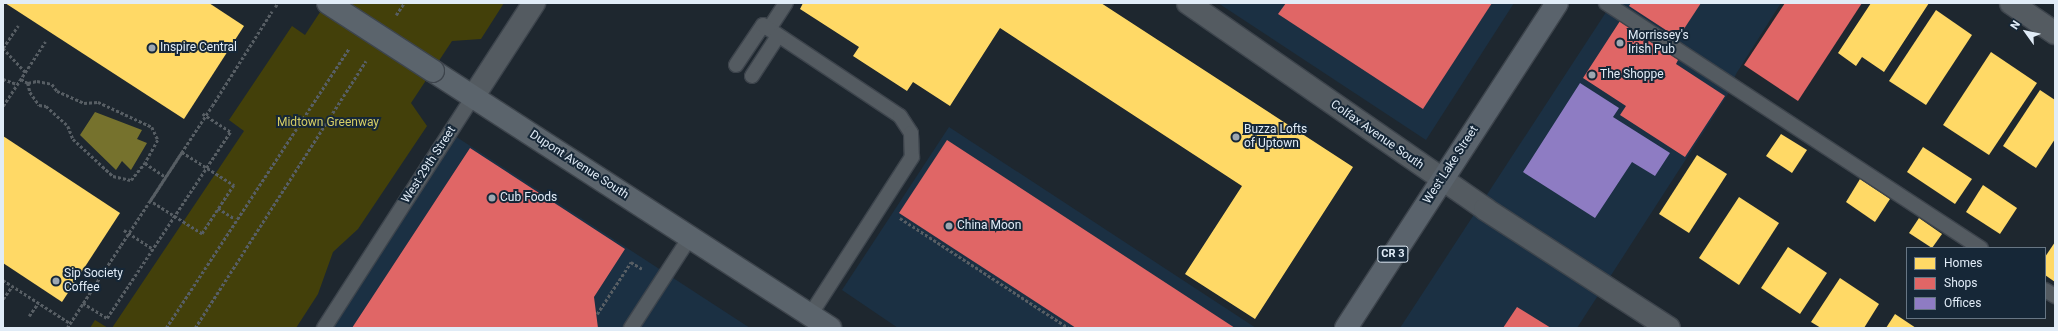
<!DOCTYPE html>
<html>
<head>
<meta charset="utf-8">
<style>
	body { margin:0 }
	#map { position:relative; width:2058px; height:331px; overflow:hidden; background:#1e272f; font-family:Roboto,sans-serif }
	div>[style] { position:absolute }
	.built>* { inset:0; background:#1b3043 }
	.green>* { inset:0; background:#43400a }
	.water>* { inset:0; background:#76722d }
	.homes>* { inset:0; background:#ffd966 }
	.shops>* { inset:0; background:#e06666 }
	.offices>* { inset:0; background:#8e7cc3 }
	.path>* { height:2.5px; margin-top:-1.25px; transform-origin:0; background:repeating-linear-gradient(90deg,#575e64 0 3px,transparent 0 5px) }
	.roads { filter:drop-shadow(1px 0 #3d444c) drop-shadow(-1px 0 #3d444c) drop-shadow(0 1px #3d444c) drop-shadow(0 -1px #3d444c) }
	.lane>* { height:14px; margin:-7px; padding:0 7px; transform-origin:7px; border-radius:7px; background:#545b61 }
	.street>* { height:22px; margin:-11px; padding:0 11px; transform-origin:11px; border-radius:11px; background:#545b61 }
	.secondary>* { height:22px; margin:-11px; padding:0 11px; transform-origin:11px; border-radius:11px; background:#5b646c }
	.primary>* { height:22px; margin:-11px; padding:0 11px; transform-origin:11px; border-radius:11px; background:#5a636c }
	.path-bridge>* { height:2.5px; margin-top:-1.25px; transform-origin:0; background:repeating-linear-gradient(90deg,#575e64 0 3px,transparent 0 5px) }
	.bridges { filter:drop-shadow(1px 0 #3d444c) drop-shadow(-1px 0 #3d444c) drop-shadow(0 1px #3d444c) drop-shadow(0 -1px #3d444c) }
	.secondary-bridge>* { height:22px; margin:-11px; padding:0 11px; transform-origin:11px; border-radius:11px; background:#5b646c }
	.dots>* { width:11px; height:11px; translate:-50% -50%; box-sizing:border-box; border:2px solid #162737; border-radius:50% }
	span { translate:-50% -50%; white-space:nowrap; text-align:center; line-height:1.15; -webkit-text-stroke:4px #162737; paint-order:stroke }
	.shield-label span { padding:1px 3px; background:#162737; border:1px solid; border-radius:3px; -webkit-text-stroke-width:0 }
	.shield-label { font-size:11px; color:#e1ecf7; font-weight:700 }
	.poi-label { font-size:12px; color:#e1ecf7 }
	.left { translate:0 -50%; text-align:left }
	.park-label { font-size:12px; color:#d6ce65 }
	.street-label { font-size:12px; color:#e1ecf7 }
	.frame { position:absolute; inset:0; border:4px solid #e1ecf7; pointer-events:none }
	.legend { position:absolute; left:1906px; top:247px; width:140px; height:72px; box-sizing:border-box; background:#162737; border:1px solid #677684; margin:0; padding:5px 7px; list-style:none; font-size:12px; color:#e1ecf7 }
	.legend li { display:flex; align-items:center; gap:8px; height:20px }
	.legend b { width:20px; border:1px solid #677684 }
	.north { position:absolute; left:2006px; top:12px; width:40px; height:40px; -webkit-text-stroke:3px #162737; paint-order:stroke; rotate:303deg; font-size:11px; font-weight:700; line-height:16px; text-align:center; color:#e1ecf7 }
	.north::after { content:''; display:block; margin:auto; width:14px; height:18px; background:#e1ecf7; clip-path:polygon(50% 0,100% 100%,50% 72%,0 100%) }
</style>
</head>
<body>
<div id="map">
	<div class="built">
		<i style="clip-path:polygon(1218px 3px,1514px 3px,1426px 140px)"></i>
		<i style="clip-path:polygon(1612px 3px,1781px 3px,1736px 74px,1728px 94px,1577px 328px,1400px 328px)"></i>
		<i style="clip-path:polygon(949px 127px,1256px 328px,898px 328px,842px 290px)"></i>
		<i style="clip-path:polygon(455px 136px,750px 328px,333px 328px)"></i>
	</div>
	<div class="green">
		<i style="clip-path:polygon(326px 3px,504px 3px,481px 39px,452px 41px,411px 103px,427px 126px,358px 229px,333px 252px,318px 294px,296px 328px,112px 328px,244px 131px,229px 120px,292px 26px,305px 35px)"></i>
		<i style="clip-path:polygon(95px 320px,108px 328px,90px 328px)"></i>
	</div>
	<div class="water">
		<i style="clip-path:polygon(95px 112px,142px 130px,137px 139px,147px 143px,131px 170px,122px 161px,116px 170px,80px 135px)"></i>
	</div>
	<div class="homes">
		<i style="clip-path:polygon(5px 3px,209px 3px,244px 26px,184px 119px)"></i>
		<i style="clip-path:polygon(803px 3px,1101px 3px,1353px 167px,1255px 319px,1185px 274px,1242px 186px,1000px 28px,950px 106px,913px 82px,907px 91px,853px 56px,859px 47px,800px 9px)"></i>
		<i style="clip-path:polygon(1871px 3px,1929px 3px,1884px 72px,1862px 57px,1856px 66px,1838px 53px)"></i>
		<i style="clip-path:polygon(1936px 10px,1972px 35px,1926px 105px,1889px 81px)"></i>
		<i style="clip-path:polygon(1991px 52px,2037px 83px,1989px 155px,1943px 125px)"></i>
		<i style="clip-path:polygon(2040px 90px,2055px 100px,2055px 139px,2036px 168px,2003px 146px)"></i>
		<i style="clip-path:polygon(1781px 134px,1807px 150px,1792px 173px,1766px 156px)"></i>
		<i style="clip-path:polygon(3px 136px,120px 213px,62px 302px,3px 263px)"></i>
		<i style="clip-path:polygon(1923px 147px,1972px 179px,1955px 204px,1907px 172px)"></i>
		<i style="clip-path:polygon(1697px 155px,1727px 174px,1689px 233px,1659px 214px)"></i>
		<i style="clip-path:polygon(1860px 179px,1890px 199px,1875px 222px,1846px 202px)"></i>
		<i style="clip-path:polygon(1983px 185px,2017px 208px,2000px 234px,1966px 212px)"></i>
		<i style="clip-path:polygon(1739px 197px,1779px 223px,1739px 285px,1699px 258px)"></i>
		<i style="clip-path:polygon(1919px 218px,1942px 234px,1932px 248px,1909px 233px)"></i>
		<i style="clip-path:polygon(2055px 242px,2055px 282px,2045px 275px,2045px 257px)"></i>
		<i style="clip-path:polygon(1788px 247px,1827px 273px,1800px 314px,1761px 288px)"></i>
		<i style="clip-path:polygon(1840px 278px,1879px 304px,1864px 328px,1821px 328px,1811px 322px)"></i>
		<i style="clip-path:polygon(1895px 314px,1916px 328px,1886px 328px)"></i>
	</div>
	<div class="shops">
		<i style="clip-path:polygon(1286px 3px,1492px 3px,1423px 109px,1278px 14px)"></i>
		<i style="clip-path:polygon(1631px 3px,1701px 3px,1678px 38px,1629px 6px)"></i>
		<i style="clip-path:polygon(1785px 3px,1862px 3px,1798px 101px,1744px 65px)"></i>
		<i style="clip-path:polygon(1620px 21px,1679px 58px,1676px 64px,1725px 96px,1685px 157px,1620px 115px,1626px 106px,1583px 78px)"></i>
		<i style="clip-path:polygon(947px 140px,1235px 328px,1076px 328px,899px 213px)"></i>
		<i style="clip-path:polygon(470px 148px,625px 249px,594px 297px,598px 328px,352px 328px)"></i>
		<i style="clip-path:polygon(1517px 307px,1551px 328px,1503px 328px)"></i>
	</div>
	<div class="offices">
		<i style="clip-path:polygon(1580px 83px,1619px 108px,1613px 117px,1670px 153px,1655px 176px,1632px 162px,1595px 218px,1523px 172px)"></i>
	</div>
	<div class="path">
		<i style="left:275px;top:7px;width:5px;rotate:-53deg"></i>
		<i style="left:396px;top:15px;width:14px;rotate:-56deg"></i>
		<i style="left:3px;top:48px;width:33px;rotate:47deg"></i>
		<i style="left:3px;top:48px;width:27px;rotate:-56deg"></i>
		<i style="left:3px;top:79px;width:15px;rotate:20deg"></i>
		<i style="left:21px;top:79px;width:8px;rotate:30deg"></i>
		<i style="left:28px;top:83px;width:9px;rotate:77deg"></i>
		<i style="left:30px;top:92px;width:16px;rotate:55deg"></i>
		<i style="left:39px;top:105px;width:7px;rotate:8deg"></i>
		<i style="left:46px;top:106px;width:30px;rotate:42deg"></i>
		<i style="left:68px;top:126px;width:14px;rotate:69deg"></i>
		<i style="left:73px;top:139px;width:54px;rotate:42.8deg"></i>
		<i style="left:113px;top:176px;width:18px;rotate:13deg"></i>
		<i style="left:131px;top:180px;width:22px;rotate:-51deg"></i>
		<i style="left:145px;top:163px;width:25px;rotate:34deg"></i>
		<i style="left:28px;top:83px;width:9px;rotate:-13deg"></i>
		<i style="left:37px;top:81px;width:15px;rotate:11deg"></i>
		<i style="left:52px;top:84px;width:9px;rotate:54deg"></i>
		<i style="left:57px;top:91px;width:30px;rotate:24deg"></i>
		<i style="left:84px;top:103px;width:14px;rotate:-4deg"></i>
		<i style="left:98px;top:102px;width:60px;rotate:24.8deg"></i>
		<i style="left:152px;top:127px;width:14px;rotate:65deg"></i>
		<i style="left:158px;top:140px;width:26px;rotate:119deg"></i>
		<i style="left:3px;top:106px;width:77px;rotate:-56.7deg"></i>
		<i style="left:212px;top:106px;width:112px;rotate:-57.7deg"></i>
		<i style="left:182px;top:152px;width:62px;rotate:32.4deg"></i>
		<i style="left:234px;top:185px;width:59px;rotate:123.1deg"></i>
		<i style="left:202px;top:234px;width:62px;rotate:-147.6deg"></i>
		<i style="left:150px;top:201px;width:59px;rotate:-56.9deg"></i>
		<i style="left:218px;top:208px;width:20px;rotate:33deg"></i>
		<i style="left:900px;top:218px;width:202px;rotate:33.1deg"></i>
		<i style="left:124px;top:230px;width:33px;rotate:33deg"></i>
		<i style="left:3px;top:280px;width:80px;rotate:32.7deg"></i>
		<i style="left:3px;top:299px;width:16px;rotate:-55deg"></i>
		<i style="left:83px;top:303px;width:28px;rotate:32deg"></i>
		<i style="left:107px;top:318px;width:223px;rotate:-56.5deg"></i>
		<i style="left:230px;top:132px;width:33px;rotate:-147deg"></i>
		<i style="left:597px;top:314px;width:62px;rotate:-56.8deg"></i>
		<i style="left:631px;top:262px;width:13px;rotate:32deg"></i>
		<i style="left:29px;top:316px;width:16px;rotate:-55deg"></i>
		<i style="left:67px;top:328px;width:99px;rotate:-57deg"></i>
		<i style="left:166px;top:328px;width:334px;rotate:-56.8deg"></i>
		<i style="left:195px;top:328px;width:317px;rotate:-57.4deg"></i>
	</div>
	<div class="roads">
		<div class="lane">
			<i style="left:1606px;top:3px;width:448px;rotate:33.2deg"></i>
			<i style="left:769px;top:29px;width:31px;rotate:-57deg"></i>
			<i style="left:736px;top:65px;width:48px;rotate:-56deg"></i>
			<i style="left:763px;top:25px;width:164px;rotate:33.6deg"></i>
			<i style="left:900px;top:116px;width:20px;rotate:57deg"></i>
			<i style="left:911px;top:133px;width:24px;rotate:88deg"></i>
			<i style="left:912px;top:157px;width:188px;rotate:122.8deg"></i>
			<i style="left:752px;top:76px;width:48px;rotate:-57deg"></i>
			<i style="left:2045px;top:290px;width:12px;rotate:31deg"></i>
			<i style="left:324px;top:328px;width:275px;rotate:-57.2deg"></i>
			<i style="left:631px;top:328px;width:108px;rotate:-57deg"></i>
		</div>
		<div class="street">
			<i style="left:1188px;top:3px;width:361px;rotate:34.7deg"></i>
			<i style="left:1485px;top:209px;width:219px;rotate:32.9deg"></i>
			<i style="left:2011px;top:3px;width:53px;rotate:34.3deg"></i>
			<i style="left:473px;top:97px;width:112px;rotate:-57deg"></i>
		</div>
		<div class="secondary">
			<i style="left:433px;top:71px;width:473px;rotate:32.9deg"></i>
		</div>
		<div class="primary">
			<i style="left:1346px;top:328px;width:387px;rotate:-57deg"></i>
		</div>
	</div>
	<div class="path-bridge">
		<i style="left:121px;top:245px;width:166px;rotate:-56.8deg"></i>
	</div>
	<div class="bridges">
		<div class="secondary-bridge">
			<i style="left:328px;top:3px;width:125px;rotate:32.9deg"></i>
		</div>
	</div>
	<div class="dots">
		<i style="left:1620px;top:43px;background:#9da7b1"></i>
		<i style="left:152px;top:48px;background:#9da7b1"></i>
		<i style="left:1592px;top:75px;background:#9da7b1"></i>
		<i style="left:1236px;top:137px;background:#9da7b1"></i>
		<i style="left:492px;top:198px;background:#9da7b1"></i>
		<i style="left:949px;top:226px;background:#9da7b1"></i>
		<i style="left:56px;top:281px;background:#9da7b1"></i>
	</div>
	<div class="shield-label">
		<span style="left:1393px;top:254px">CR 3</span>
	</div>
	<div class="poi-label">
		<span class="left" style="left:1628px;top:43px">Morrissey's<br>Irish Pub</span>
		<span class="left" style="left:160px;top:48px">Inspire Central</span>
		<span class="left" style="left:1600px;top:75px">The Shoppe</span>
		<span class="left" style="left:1244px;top:137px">Buzza Lofts<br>of Uptown</span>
		<span class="left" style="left:500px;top:198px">Cub Foods</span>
		<span class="left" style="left:957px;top:226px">China Moon</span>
		<span class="left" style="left:64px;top:281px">Sip Society<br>Coffee</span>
	</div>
	<div class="park-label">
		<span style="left:328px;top:123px">Midtown Greenway</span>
	</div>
	<div class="street-label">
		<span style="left:1377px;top:135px;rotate:35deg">Colfax Avenue South</span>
		<span style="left:429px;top:165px;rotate:-57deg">West 29th Street</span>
		<span style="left:579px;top:165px;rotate:33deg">Dupont Avenue South</span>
		<span style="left:1451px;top:165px;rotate:-57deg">West Lake Street</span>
	</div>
	<div class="frame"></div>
	<ul class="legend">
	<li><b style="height:11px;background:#ffd966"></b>Homes</li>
	<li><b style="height:11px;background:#e06666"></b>Shops</li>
	<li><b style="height:11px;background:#8e7cc3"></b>Offices</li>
	</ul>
	<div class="north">N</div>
</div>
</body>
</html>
